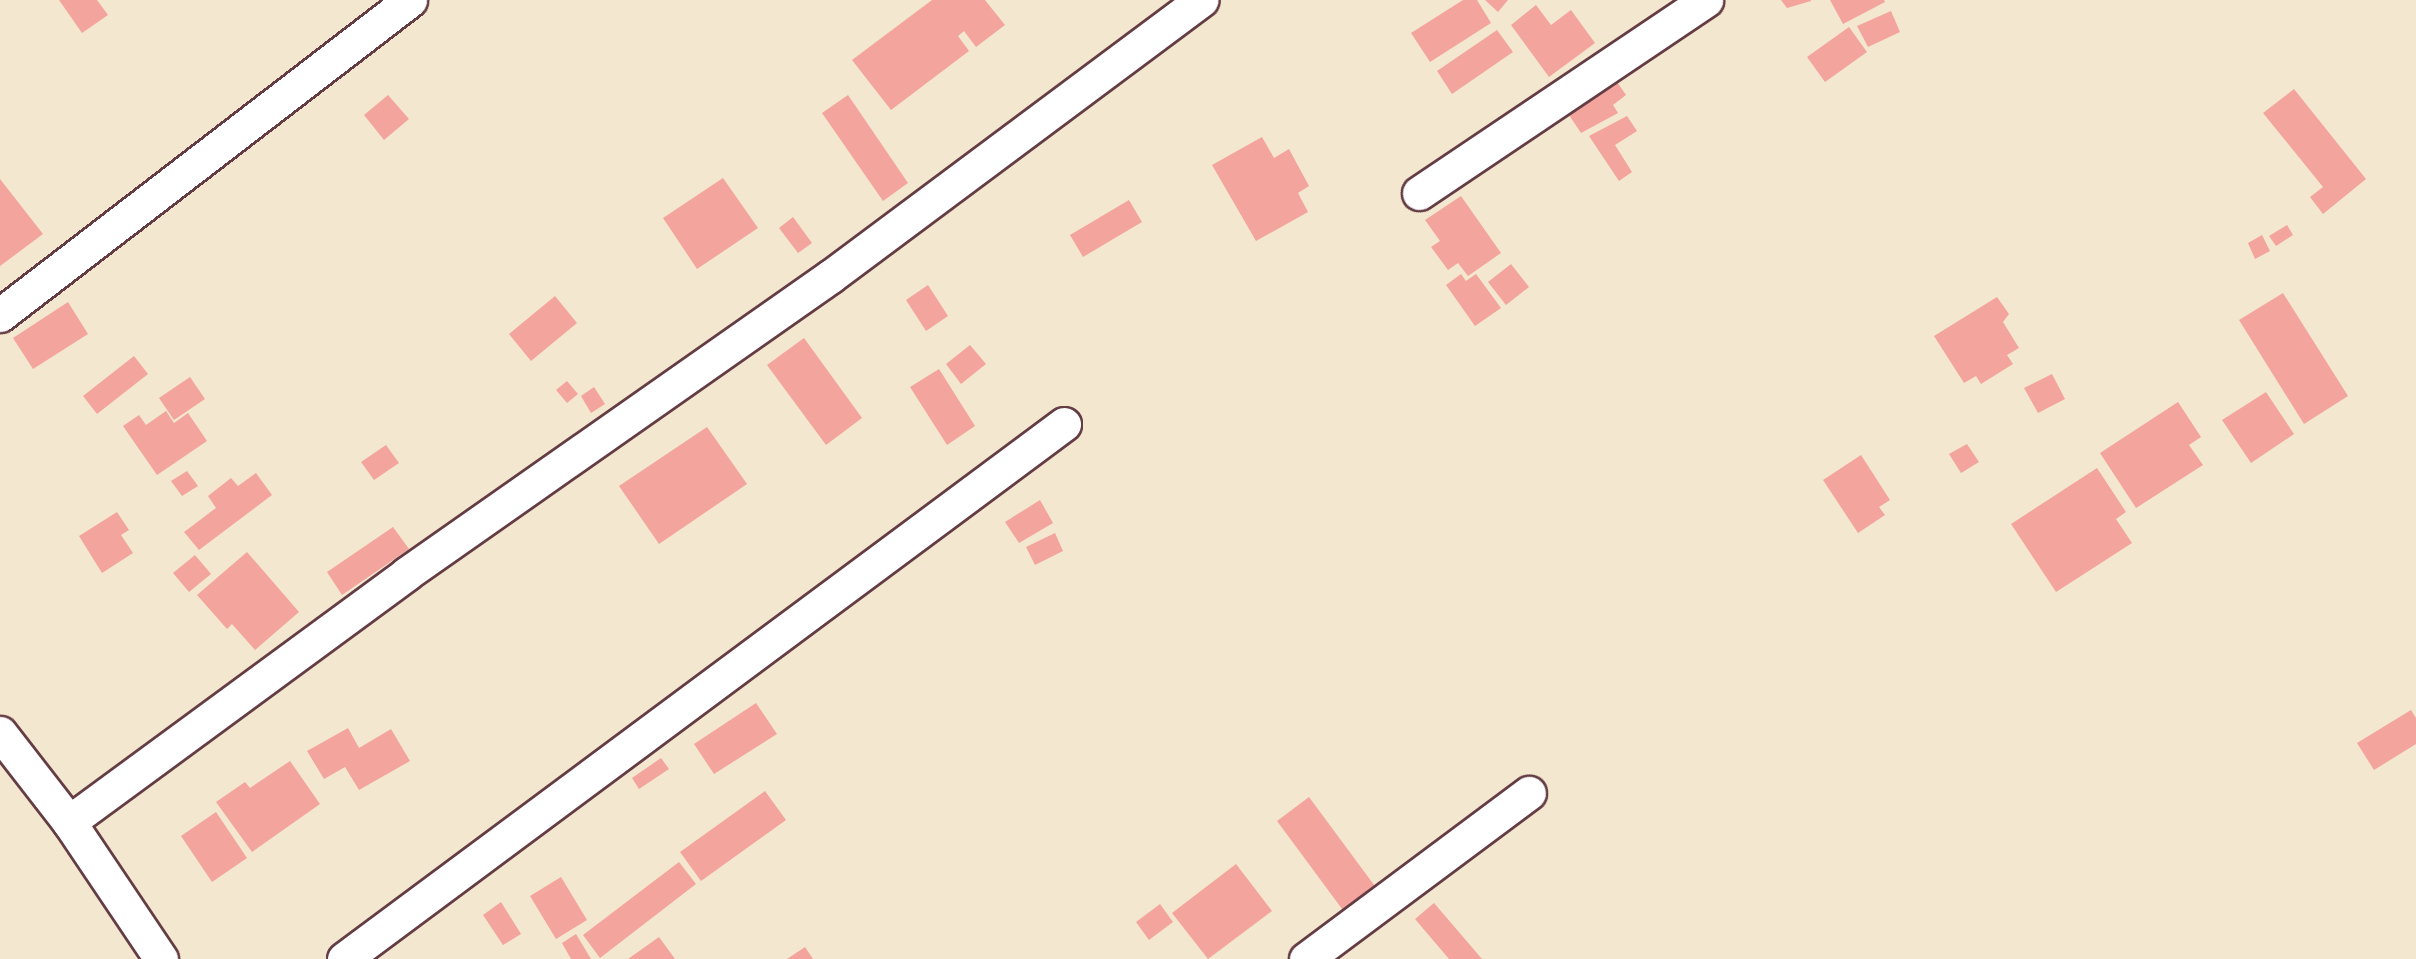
<!DOCTYPE html>
<html>
<head>
<meta charset="utf-8">
<style>
	body { margin:0 }
	#map { position:relative; width:2416px; height:959px; overflow:hidden; background:#f4e7d0; font-family:"Balsamiq Sans",sans-serif }
	div>[style] { position:absolute }
	.building>* { inset:0; background:#f2a49d }
	.roads { filter:drop-shadow(2px 0 #643d44) drop-shadow(-2px 0 #643d44) drop-shadow(0 2px #643d44) drop-shadow(0 -2px #643d44) }
	.street>* { height:33px; margin:-16.5px; padding:0 16.5px; transform-origin:16.5px; border-radius:16.5px; background:#fff }
	span { translate:-50% -50%; white-space:nowrap; text-align:center; line-height:1.15; -webkit-text-stroke:4.5px #fff; paint-order:stroke }
</style>
</head>
<body>
<div id="map">
	<div class="building">
		<i style="clip-path:polygon(59px 0,97px 0,108px 15px,82px 33px)"></i>
		<i style="clip-path:polygon(932px 0,985px 0,1005px 25px,976px 47px,964px 31px,958px 36px,969px 51px,891px 110px,852px 60px)"></i>
		<i style="clip-path:polygon(1463px 0,1477px 0,1491px 23px,1430px 62px,1411px 33px)"></i>
		<i style="clip-path:polygon(1485px 0,1508px 0,1498px 12px)"></i>
		<i style="clip-path:polygon(1781px 0,1811px 0,1811px 1px,1787px 8px)"></i>
		<i style="clip-path:polygon(1830px 0,1884px 0,1885px 2px,1843px 24px)"></i>
		<i style="clip-path:polygon(1536px 5px,1551px 25px,1571px 10px,1595px 43px,1549px 77px,1511px 25px)"></i>
		<i style="clip-path:polygon(1891px 11px,1900px 32px,1868px 47px,1857px 26px)"></i>
		<i style="clip-path:polygon(1849px 27px,1867px 52px,1825px 82px,1807px 57px)"></i>
		<i style="clip-path:polygon(1497px 30px,1513px 52px,1452px 94px,1437px 71px)"></i>
		<i style="clip-path:polygon(1617px 82px,1626px 95px,1613px 105px,1618px 113px,1581px 133px,1569px 115px)"></i>
		<i style="clip-path:polygon(2294px 89px,2366px 179px,2323px 214px,2310px 197px,2323px 187px,2263px 113px)"></i>
		<i style="clip-path:polygon(388px 95px,409px 119px,384px 140px,364px 115px)"></i>
		<i style="clip-path:polygon(848px 95px,908px 183px,883px 201px,822px 113px)"></i>
		<i style="clip-path:polygon(1627px 116px,1637px 131px,1615px 145px,1632px 172px,1619px 181px,1589px 136px)"></i>
		<i style="clip-path:polygon(1262px 137px,1274px 158px,1289px 149px,1309px 186px,1298px 193px,1308px 212px,1256px 241px,1212px 165px)"></i>
		<i style="clip-path:polygon(723px 178px,758px 228px,697px 269px,663px 218px)"></i>
		<i style="clip-path:polygon(0 179px,43px 234px,0 266px)"></i>
		<i style="clip-path:polygon(1461px 196px,1501px 253px,1468px 276px,1458px 263px,1448px 270px,1431px 247px,1440px 241px,1425px 220px)"></i>
		<i style="clip-path:polygon(1129px 200px,1142px 222px,1083px 257px,1070px 235px)"></i>
		<i style="clip-path:polygon(793px 217px,812px 243px,798px 253px,779px 228px)"></i>
		<i style="clip-path:polygon(2287px 225px,2293px 235px,2276px 246px,2269px 236px)"></i>
		<i style="clip-path:polygon(2262px 235px,2270px 251px,2255px 259px,2248px 243px)"></i>
		<i style="clip-path:polygon(1511px 264px,1529px 287px,1506px 305px,1488px 282px)"></i>
		<i style="clip-path:polygon(1461px 274px,1466px 281px,1476px 274px,1501px 308px,1475px 326px,1446px 285px)"></i>
		<i style="clip-path:polygon(928px 285px,948px 316px,926px 331px,906px 300px)"></i>
		<i style="clip-path:polygon(2283px 293px,2348px 396px,2304px 424px,2239px 320px)"></i>
		<i style="clip-path:polygon(555px 296px,577px 323px,531px 361px,509px 334px)"></i>
		<i style="clip-path:polygon(1997px 297px,2009px 314px,2003px 322px,2019px 348px,2007px 355px,2013px 364px,1981px 384px,1976px 376px,1964px 383px,1934px 336px)"></i>
		<i style="clip-path:polygon(68px 302px,88px 334px,33px 369px,13px 338px)"></i>
		<i style="clip-path:polygon(804px 338px,862px 418px,826px 445px,767px 365px)"></i>
		<i style="clip-path:polygon(970px 345px,986px 364px,961px 384px,946px 364px)"></i>
		<i style="clip-path:polygon(134px 356px,148px 374px,97px 414px,83px 396px)"></i>
		<i style="clip-path:polygon(939px 369px,975px 426px,947px 445px,910px 387px)"></i>
		<i style="clip-path:polygon(2052px 374px,2065px 399px,2038px 413px,2024px 388px)"></i>
		<i style="clip-path:polygon(190px 377px,205px 399px,174px 420px,159px 398px)"></i>
		<i style="clip-path:polygon(567px 381px,578px 394px,567px 403px,556px 390px)"></i>
		<i style="clip-path:polygon(594px 387px,605px 404px,591px 413px,581px 396px)"></i>
		<i style="clip-path:polygon(2266px 392px,2294px 434px,2251px 463px,2222px 420px)"></i>
		<i style="clip-path:polygon(2178px 402px,2201px 437px,2189px 445px,2203px 465px,2136px 508px,2100px 453px)"></i>
		<i style="clip-path:polygon(166px 411px,174px 423px,188px 413px,207px 441px,157px 475px,123px 426px,139px 415px,146px 425px)"></i>
		<i style="clip-path:polygon(707px 427px,747px 484px,659px 544px,619px 486px)"></i>
		<i style="clip-path:polygon(1967px 444px,1979px 462px,1961px 473px,1949px 454px)"></i>
		<i style="clip-path:polygon(386px 445px,399px 463px,374px 480px,361px 462px)"></i>
		<i style="clip-path:polygon(1861px 455px,1890px 500px,1879px 507px,1885px 515px,1858px 533px,1823px 480px)"></i>
		<i style="clip-path:polygon(2097px 468px,2126px 512px,2116px 519px,2132px 543px,2056px 592px,2011px 524px)"></i>
		<i style="clip-path:polygon(187px 471px,198px 486px,182px 496px,171px 481px)"></i>
		<i style="clip-path:polygon(256px 473px,272px 495px,199px 550px,184px 532px,216px 508px,208px 496px,231px 478px,238px 486px)"></i>
		<i style="clip-path:polygon(1040px 500px,1053px 523px,1019px 543px,1005px 522px)"></i>
		<i style="clip-path:polygon(117px 512px,129px 530px,121px 535px,133px 553px,102px 573px,79px 536px)"></i>
		<i style="clip-path:polygon(393px 527px,409px 549px,342px 595px,327px 572px)"></i>
		<i style="clip-path:polygon(1055px 533px,1063px 551px,1035px 565px,1026px 547px)"></i>
		<i style="clip-path:polygon(247px 552px,299px 612px,255px 650px,232px 624px,227px 629px,197px 595px)"></i>
		<i style="clip-path:polygon(195px 555px,211px 574px,189px 592px,173px 573px)"></i>
		<i style="clip-path:polygon(756px 703px,777px 734px,714px 774px,694px 744px)"></i>
		<i style="clip-path:polygon(2411px 710px,2416px 718px,2416px 744px,2374px 770px,2357px 743px)"></i>
		<i style="clip-path:polygon(348px 728px,359px 748px,391px 729px,410px 761px,359px 790px,345px 767px,324px 779px,307px 751px)"></i>
		<i style="clip-path:polygon(661px 758px,669px 769px,639px 789px,632px 778px)"></i>
		<i style="clip-path:polygon(290px 761px,320px 804px,252px 852px,216px 802px,245px 782px,250px 788px)"></i>
		<i style="clip-path:polygon(765px 791px,786px 820px,701px 881px,680px 852px)"></i>
		<i style="clip-path:polygon(1309px 797px,1380px 893px,1348px 917px,1277px 821px)"></i>
		<i style="clip-path:polygon(216px 812px,247px 858px,212px 882px,181px 836px)"></i>
		<i style="clip-path:polygon(679px 862px,696px 884px,600px 958px,583px 935px)"></i>
		<i style="clip-path:polygon(1236px 864px,1272px 911px,1208px 959px,1172px 913px)"></i>
		<i style="clip-path:polygon(561px 877px,587px 920px,556px 939px,530px 896px)"></i>
		<i style="clip-path:polygon(501px 902px,521px 934px,503px 945px,483px 915px)"></i>
		<i style="clip-path:polygon(1434px 903px,1482px 959px,1449px 959px,1415px 919px)"></i>
		<i style="clip-path:polygon(1160px 904px,1173px 922px,1149px 940px,1136px 922px)"></i>
		<i style="clip-path:polygon(576px 934px,591px 959px,571px 959px,562px 943px)"></i>
		<i style="clip-path:polygon(659px 937px,675px 959px,628px 959px)"></i>
		<i style="clip-path:polygon(805px 947px,813px 959px,787px 959px)"></i>
	</div>
	<div class="roads">
		<div class="street">
			<i style="left:1419px;top:193px;width:346px;rotate:-33.9deg"></i>
			<i style="left:0;top:315px;width:517px;rotate:-37.53deg"></i>
			<i style="left:0;top:733px;width:113px;rotate:52.2deg"></i>
			<i style="left:69px;top:822px;width:165px;rotate:56.1deg"></i>
			<i style="left:69px;top:822px;width:418px;rotate:-36.3deg"></i>
			<i style="left:406px;top:574px;width:519px;rotate:-35.04deg"></i>
			<i style="left:831px;top:276px;width:462px;rotate:-36.7deg"></i>
			<i style="left:344px;top:959px;width:897px;rotate:-36.61deg"></i>
			<i style="left:1306px;top:959px;width:278px;rotate:-36.7deg"></i>
		</div>
	</div>
</div>
</body>
</html>
